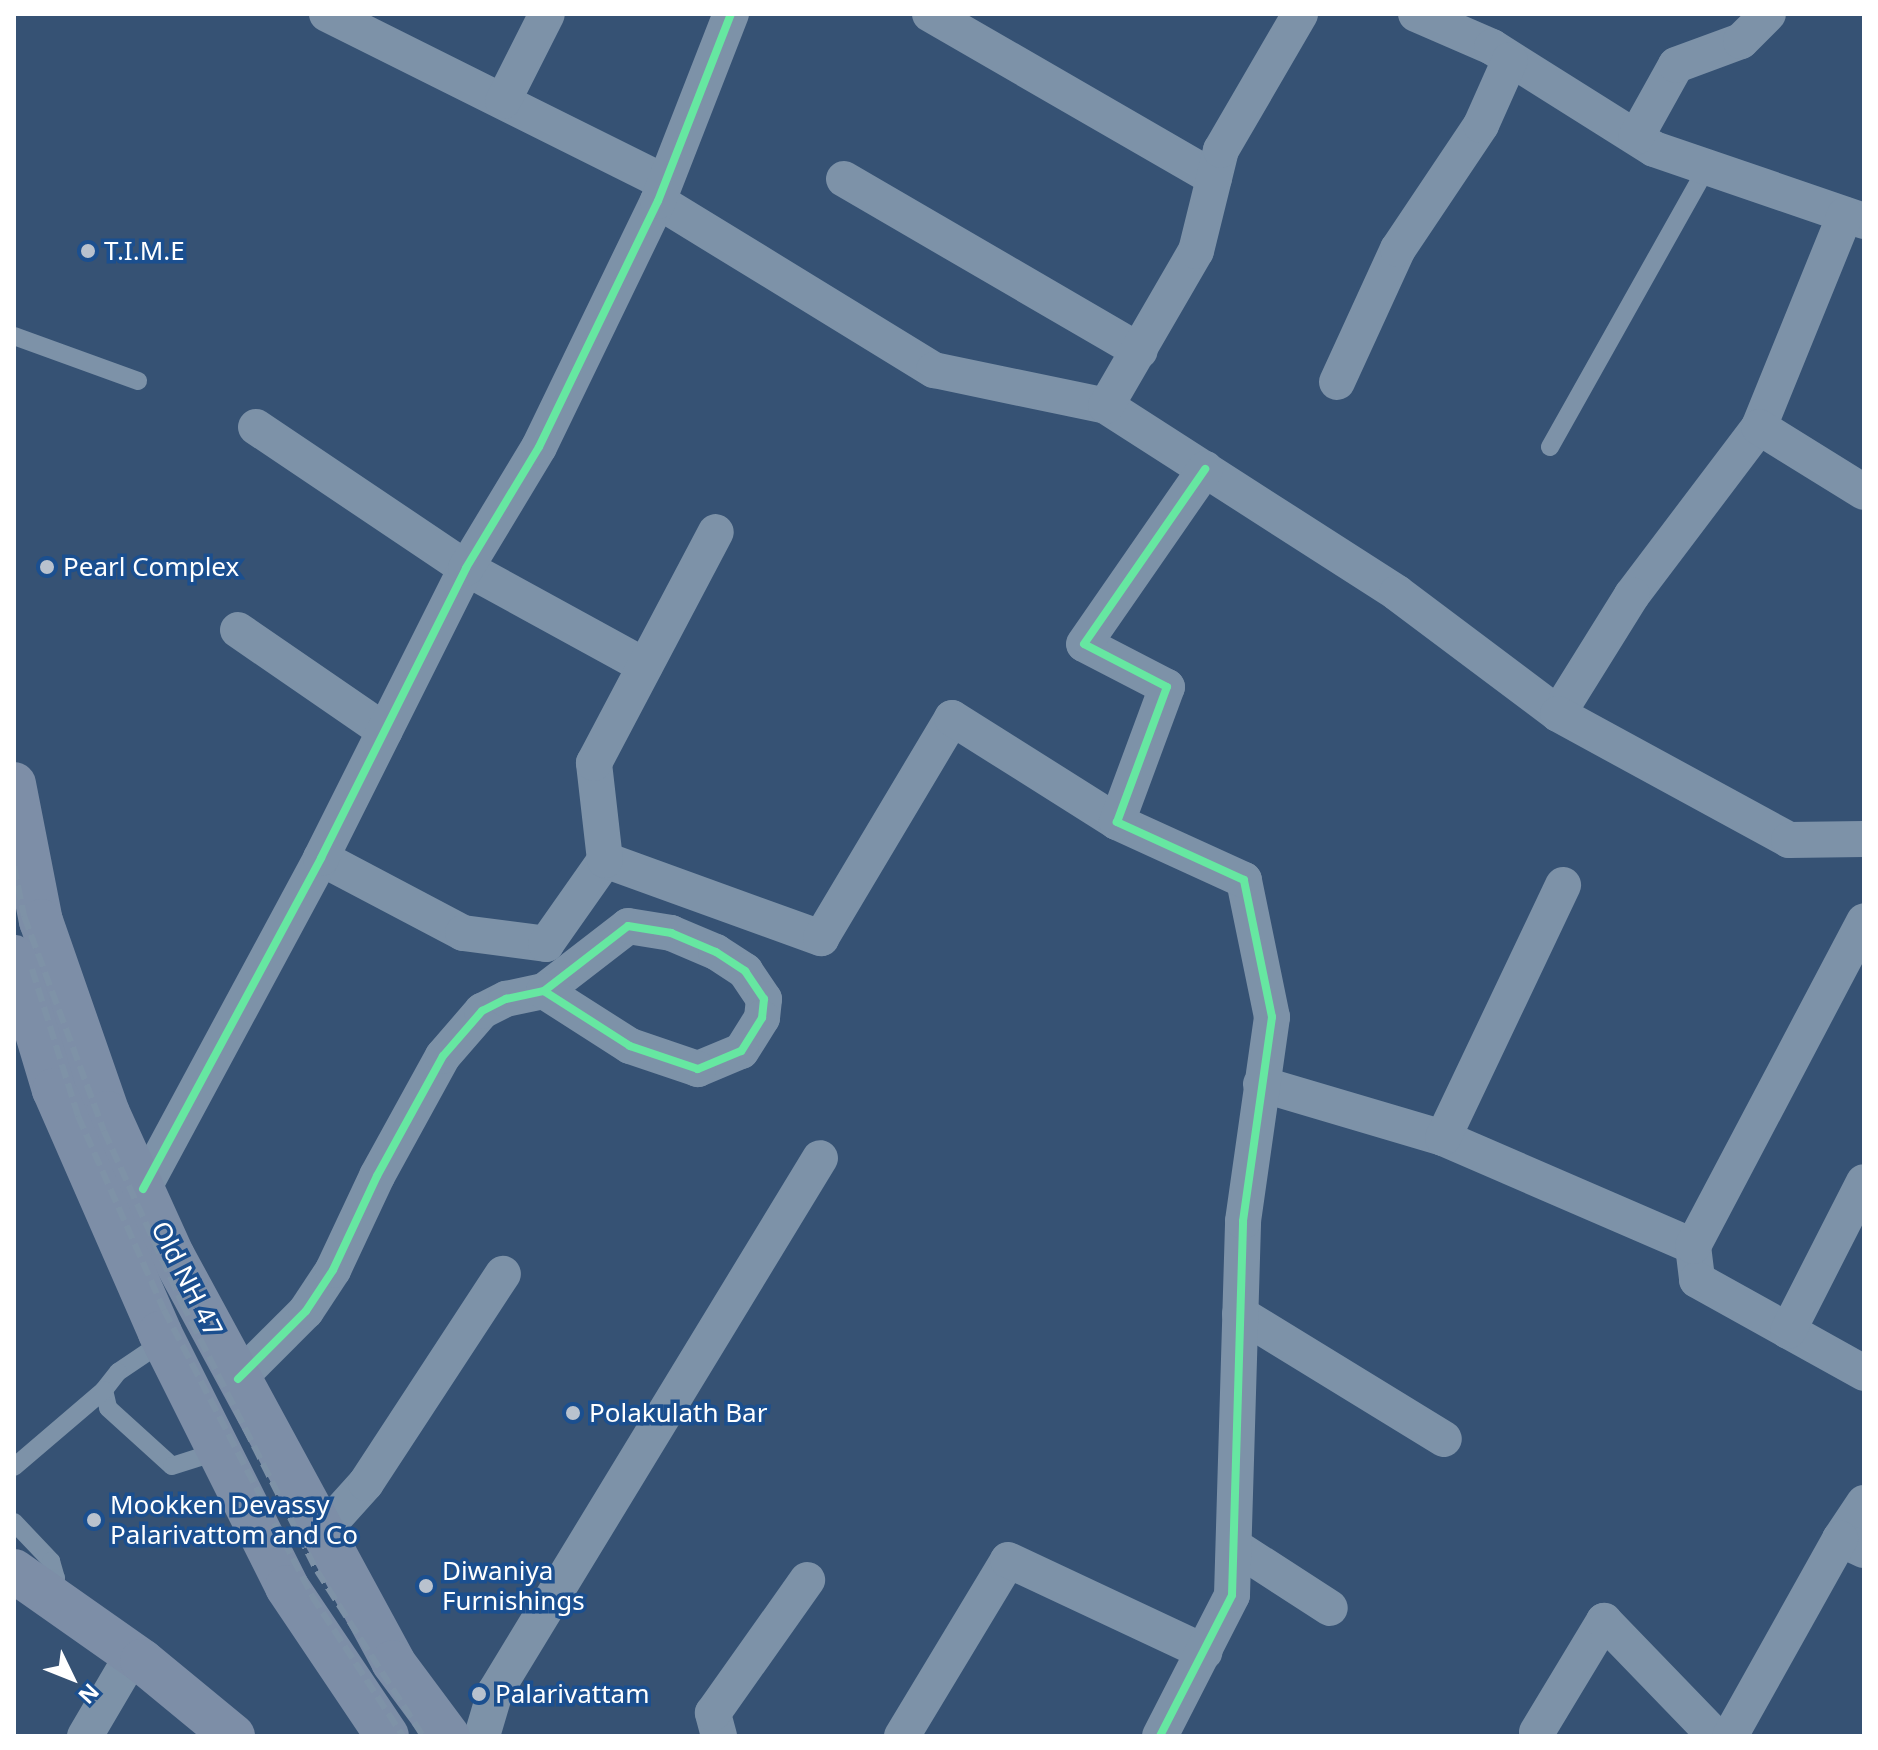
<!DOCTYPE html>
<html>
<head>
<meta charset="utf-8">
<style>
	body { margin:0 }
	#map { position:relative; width:1878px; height:1750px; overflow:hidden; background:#365274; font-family:"Noto Sans",sans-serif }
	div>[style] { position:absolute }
	.lane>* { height:18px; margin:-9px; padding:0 9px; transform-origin:9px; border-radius:9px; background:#7d92a8 }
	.street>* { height:36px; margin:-18px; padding:0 18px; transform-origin:18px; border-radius:18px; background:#7d92a8 }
	.primary>* { height:44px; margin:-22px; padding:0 22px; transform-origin:22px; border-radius:22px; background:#7d8ea7 }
	.rail>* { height:6px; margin-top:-3px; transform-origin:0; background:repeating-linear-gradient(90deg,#7e92a7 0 14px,transparent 0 20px) }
	.cycleway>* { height:8px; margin:-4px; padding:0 4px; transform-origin:4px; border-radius:4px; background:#66e7a1 }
	.dots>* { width:22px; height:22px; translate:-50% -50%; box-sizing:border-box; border:4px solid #1b4f8f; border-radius:50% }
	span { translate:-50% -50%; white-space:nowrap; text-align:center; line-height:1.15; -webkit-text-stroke:7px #1b4f8f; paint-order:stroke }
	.poi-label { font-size:26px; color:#fff }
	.left { translate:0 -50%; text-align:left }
	.street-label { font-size:26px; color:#fff }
	.frame { position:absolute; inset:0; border:16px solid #fff; pointer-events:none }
	.north { position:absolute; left:32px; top:1638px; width:80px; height:80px; -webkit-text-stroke:6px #1b4f8f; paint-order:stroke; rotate:133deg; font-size:22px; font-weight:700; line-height:32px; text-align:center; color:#fff }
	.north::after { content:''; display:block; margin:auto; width:28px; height:36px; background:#fff; clip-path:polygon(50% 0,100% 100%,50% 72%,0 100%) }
</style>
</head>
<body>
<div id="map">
	<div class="lane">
		<i style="left:14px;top:336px;width:132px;rotate:19.9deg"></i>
		<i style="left:1550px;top:447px;width:321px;rotate:-60.7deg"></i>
		<i style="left:164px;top:1341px;width:55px;rotate:146deg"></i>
		<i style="left:118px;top:1372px;width:23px;rotate:128deg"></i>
		<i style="left:104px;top:1390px;width:18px;rotate:77deg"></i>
		<i style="left:108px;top:1408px;width:86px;rotate:42.2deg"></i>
		<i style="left:172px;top:1466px;width:49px;rotate:-17.7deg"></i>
		<i style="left:14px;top:1467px;width:118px;rotate:-40.5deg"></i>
		<i style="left:14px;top:1522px;width:54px;rotate:46.5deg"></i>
		<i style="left:51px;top:1561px;width:18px;rotate:74deg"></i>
		<i style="left:56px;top:1578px;width:17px;rotate:111deg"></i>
	</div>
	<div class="street">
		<i style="left:327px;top:14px;width:377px;rotate:26.5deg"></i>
		<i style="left:930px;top:14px;width:328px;rotate:30deg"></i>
		<i style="left:1416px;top:14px;width:83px;rotate:23.5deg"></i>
		<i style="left:1492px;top:47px;width:191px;rotate:32.2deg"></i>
		<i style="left:1654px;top:149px;width:222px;rotate:18.9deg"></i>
		<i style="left:503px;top:101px;width:97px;rotate:-63.2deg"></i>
		<i style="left:1636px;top:137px;width:82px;rotate:-60.9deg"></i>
		<i style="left:1676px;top:65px;width:69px;rotate:-20.3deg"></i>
		<i style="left:1741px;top:41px;width:38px;rotate:-45deg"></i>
		<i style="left:844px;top:179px;width:342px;rotate:30.2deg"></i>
		<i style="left:658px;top:201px;width:324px;rotate:31.5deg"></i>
		<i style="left:934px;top:370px;width:176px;rotate:11.8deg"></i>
		<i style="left:1106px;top:406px;width:346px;rotate:32.7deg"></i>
		<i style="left:1397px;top:593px;width:201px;rotate:36.9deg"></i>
		<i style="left:1845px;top:215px;width:229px;rotate:112.1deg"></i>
		<i style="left:1759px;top:427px;width:211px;rotate:127.1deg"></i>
		<i style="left:1632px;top:595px;width:140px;rotate:121.9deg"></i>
		<i style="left:1558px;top:714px;width:263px;rotate:28.6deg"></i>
		<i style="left:1789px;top:840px;width:75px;rotate:-0.8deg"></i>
		<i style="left:1337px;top:382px;width:146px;rotate:-65.4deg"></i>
		<i style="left:1398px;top:249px;width:149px;rotate:-56.2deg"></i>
		<i style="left:1481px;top:125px;width:71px;rotate:-66deg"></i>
		<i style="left:1106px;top:406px;width:179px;rotate:-59.9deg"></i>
		<i style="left:1196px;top:251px;width:104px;rotate:-76.1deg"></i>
		<i style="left:1221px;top:150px;width:157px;rotate:-59.8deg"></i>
		<i style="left:256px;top:427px;width:253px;rotate:33.9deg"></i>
		<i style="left:466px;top:568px;width:204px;rotate:28.7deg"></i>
		<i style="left:1759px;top:427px;width:123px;rotate:31.8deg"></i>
		<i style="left:238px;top:630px;width:178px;rotate:34.5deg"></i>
		<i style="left:321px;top:858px;width:161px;rotate:27.8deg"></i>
		<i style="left:463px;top:933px;width:84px;rotate:7.5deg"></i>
		<i style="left:546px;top:944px;width:103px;rotate:-54.9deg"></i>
		<i style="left:605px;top:860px;width:230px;rotate:19.9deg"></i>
		<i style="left:821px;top:938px;width:256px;rotate:-59.2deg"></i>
		<i style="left:952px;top:718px;width:195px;rotate:32.2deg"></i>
		<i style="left:605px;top:860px;width:98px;rotate:-96.5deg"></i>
		<i style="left:594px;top:763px;width:261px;rotate:-62.2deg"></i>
		<i style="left:1261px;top:1084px;width:190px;rotate:16.5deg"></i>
		<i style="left:1443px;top:1138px;width:272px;rotate:23.4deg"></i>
		<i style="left:1693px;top:1246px;width:34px;rotate:83deg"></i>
		<i style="left:1697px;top:1280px;width:191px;rotate:29.1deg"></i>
		<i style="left:1443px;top:1138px;width:280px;rotate:-64.6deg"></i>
		<i style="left:143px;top:1189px;width:376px;rotate:-61.7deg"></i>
		<i style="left:321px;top:858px;width:324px;rotate:-63.4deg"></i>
		<i style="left:466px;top:568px;width:141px;rotate:-58.9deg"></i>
		<i style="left:539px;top:447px;width:273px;rotate:-64.2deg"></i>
		<i style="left:658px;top:201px;width:201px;rotate:-68.7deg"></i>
		<i style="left:1693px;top:1246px;width:367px;rotate:-62.2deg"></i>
		<i style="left:1240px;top:1314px;width:239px;rotate:31.5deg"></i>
		<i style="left:1788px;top:1331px;width:167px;rotate:-63deg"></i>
		<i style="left:238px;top:1379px;width:96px;rotate:-45deg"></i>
		<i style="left:306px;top:1311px;width:49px;rotate:-56.6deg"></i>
		<i style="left:333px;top:1270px;width:104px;rotate:-64.9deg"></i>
		<i style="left:377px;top:1176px;width:137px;rotate:-61.2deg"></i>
		<i style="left:443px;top:1056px;width:60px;rotate:-49.1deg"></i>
		<i style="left:482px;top:1011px;width:27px;rotate:-27deg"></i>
		<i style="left:506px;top:999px;width:39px;rotate:-12deg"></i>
		<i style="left:544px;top:991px;width:106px;rotate:-37.7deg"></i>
		<i style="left:628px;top:926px;width:44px;rotate:9.2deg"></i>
		<i style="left:671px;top:933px;width:49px;rotate:22.9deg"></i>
		<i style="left:716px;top:952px;width:35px;rotate:33deg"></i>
		<i style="left:745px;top:971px;width:34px;rotate:56deg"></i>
		<i style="left:764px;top:999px;width:19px;rotate:96deg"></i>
		<i style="left:762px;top:1018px;width:39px;rotate:122deg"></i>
		<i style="left:741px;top:1051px;width:47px;rotate:157.3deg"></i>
		<i style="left:698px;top:1069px;width:72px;rotate:-161.3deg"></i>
		<i style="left:630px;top:1046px;width:102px;rotate:-147.4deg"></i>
		<i style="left:1864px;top:1503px;width:43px;rotate:123.7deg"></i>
		<i style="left:1840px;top:1539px;width:26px;rotate:25deg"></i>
		<i style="left:321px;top:1533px;width:67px;rotate:-48deg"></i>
		<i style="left:366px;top:1483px;width:250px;rotate:-56.8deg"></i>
		<i style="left:1234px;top:1546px;width:114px;rotate:32.9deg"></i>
		<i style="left:1537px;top:1732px;width:130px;rotate:-58.9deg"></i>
		<i style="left:1604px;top:1621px;width:160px;rotate:46deg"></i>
		<i style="left:85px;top:1736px;width:93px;rotate:-59.6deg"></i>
		<i style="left:482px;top:1736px;width:46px;rotate:-73.5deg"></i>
		<i style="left:495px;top:1692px;width:625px;rotate:-58.67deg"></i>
		<i style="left:719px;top:1736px;width:24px;rotate:-105deg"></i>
		<i style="left:713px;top:1713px;width:163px;rotate:-54.7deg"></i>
		<i style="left:902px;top:1736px;width:205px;rotate:-58.9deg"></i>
		<i style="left:1008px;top:1560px;width:217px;rotate:25.1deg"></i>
		<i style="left:1160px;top:1736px;width:158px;rotate:-62.9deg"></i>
		<i style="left:1232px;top:1595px;width:374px;rotate:-88.3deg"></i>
		<i style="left:1243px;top:1221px;width:206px;rotate:-81.9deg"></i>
		<i style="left:1272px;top:1017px;width:140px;rotate:-101.6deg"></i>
		<i style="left:1244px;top:880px;width:140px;rotate:-155.5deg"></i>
		<i style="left:1117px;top:822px;width:144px;rotate:-69.7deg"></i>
		<i style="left:1167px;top:687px;width:93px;rotate:-152.6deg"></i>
		<i style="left:1084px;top:644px;width:213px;rotate:-55.3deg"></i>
		<i style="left:1730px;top:1736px;width:226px;rotate:-60.8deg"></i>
	</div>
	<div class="primary">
		<i style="left:14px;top:784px;width:140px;rotate:78.9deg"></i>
		<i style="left:41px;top:921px;width:203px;rotate:70.8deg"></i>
		<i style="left:108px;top:1113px;width:157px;rotate:65.6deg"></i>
		<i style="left:173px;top:1256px;width:462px;rotate:61.5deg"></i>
		<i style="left:393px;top:1662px;width:92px;rotate:53.4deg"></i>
		<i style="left:14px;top:957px;width:139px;rotate:73.3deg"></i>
		<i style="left:54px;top:1090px;width:265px;rotate:66.4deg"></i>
		<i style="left:160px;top:1333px;width:284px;rotate:63.4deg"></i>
		<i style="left:287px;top:1587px;width:179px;rotate:56.1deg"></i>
		<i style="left:14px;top:1571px;width:156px;rotate:35.1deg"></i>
		<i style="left:142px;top:1661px;width:118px;rotate:39.5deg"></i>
	</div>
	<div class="rail">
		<i style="left:14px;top:866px;width:51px;rotate:78.7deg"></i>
		<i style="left:24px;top:916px;width:229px;rotate:69.6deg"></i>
		<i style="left:104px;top:1131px;width:189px;rotate:65.6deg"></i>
		<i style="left:182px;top:1303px;width:300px;rotate:63.3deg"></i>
		<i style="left:317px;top:1571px;width:196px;rotate:57.3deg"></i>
		<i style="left:32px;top:969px;width:154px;rotate:72.6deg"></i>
		<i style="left:78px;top:1116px;width:212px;rotate:66.1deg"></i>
		<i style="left:164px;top:1310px;width:322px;rotate:62.6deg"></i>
		<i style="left:312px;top:1596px;width:167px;rotate:57deg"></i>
	</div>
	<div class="cycleway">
		<i style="left:143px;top:1189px;width:376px;rotate:-61.7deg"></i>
		<i style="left:321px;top:858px;width:324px;rotate:-63.4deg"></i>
		<i style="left:466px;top:568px;width:141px;rotate:-58.9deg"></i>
		<i style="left:539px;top:447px;width:273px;rotate:-64.2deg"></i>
		<i style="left:658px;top:201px;width:201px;rotate:-68.7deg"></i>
		<i style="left:238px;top:1379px;width:96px;rotate:-45deg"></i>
		<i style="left:306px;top:1311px;width:49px;rotate:-56.6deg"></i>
		<i style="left:333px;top:1270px;width:104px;rotate:-64.9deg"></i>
		<i style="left:377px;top:1176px;width:137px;rotate:-61.2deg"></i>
		<i style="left:443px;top:1056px;width:60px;rotate:-49.1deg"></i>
		<i style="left:482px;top:1011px;width:27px;rotate:-27deg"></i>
		<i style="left:506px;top:999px;width:39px;rotate:-12deg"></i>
		<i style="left:544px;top:991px;width:106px;rotate:-37.7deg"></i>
		<i style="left:628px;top:926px;width:44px;rotate:9.2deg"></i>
		<i style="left:671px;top:933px;width:49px;rotate:22.9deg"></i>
		<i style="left:716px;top:952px;width:35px;rotate:33deg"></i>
		<i style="left:745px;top:971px;width:34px;rotate:56deg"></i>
		<i style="left:764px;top:999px;width:19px;rotate:96deg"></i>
		<i style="left:762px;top:1018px;width:39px;rotate:122deg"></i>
		<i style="left:741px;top:1051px;width:47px;rotate:157.3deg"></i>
		<i style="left:698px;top:1069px;width:72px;rotate:-161.3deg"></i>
		<i style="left:630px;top:1046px;width:102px;rotate:-147.4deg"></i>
		<i style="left:1160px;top:1736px;width:158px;rotate:-62.9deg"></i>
		<i style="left:1232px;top:1595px;width:374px;rotate:-88.3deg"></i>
		<i style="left:1243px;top:1221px;width:206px;rotate:-81.9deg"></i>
		<i style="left:1272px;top:1017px;width:140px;rotate:-101.6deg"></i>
		<i style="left:1244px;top:880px;width:140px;rotate:-155.5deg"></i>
		<i style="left:1117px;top:822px;width:144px;rotate:-69.7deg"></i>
		<i style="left:1167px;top:687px;width:93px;rotate:-152.6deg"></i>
		<i style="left:1084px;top:644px;width:213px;rotate:-55.3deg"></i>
	</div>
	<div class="dots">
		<i style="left:88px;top:251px;background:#b9c2ce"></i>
		<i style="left:47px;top:567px;background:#b9c2ce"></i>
		<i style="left:573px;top:1413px;background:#b9c2ce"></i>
		<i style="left:94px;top:1520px;background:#b9c2ce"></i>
		<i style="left:426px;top:1586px;background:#b9c2ce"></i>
		<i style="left:479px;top:1694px;background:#b9c2ce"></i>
	</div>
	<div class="poi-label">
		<span class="left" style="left:104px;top:251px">T.I.M.E</span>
		<span class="left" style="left:63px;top:567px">Pearl Complex</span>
		<span class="left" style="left:589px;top:1413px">Polakulath Bar</span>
		<span class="left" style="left:110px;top:1520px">Mookken Devassy<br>Palarivattom and Co</span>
		<span class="left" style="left:442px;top:1586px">Diwaniya<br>Furnishings</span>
		<span class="left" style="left:495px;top:1694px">Palarivattam</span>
	</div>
	<div class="street-label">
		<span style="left:187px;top:1279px;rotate:63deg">Old NH 47</span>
	</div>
	<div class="frame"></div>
	<div class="north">N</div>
</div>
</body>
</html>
